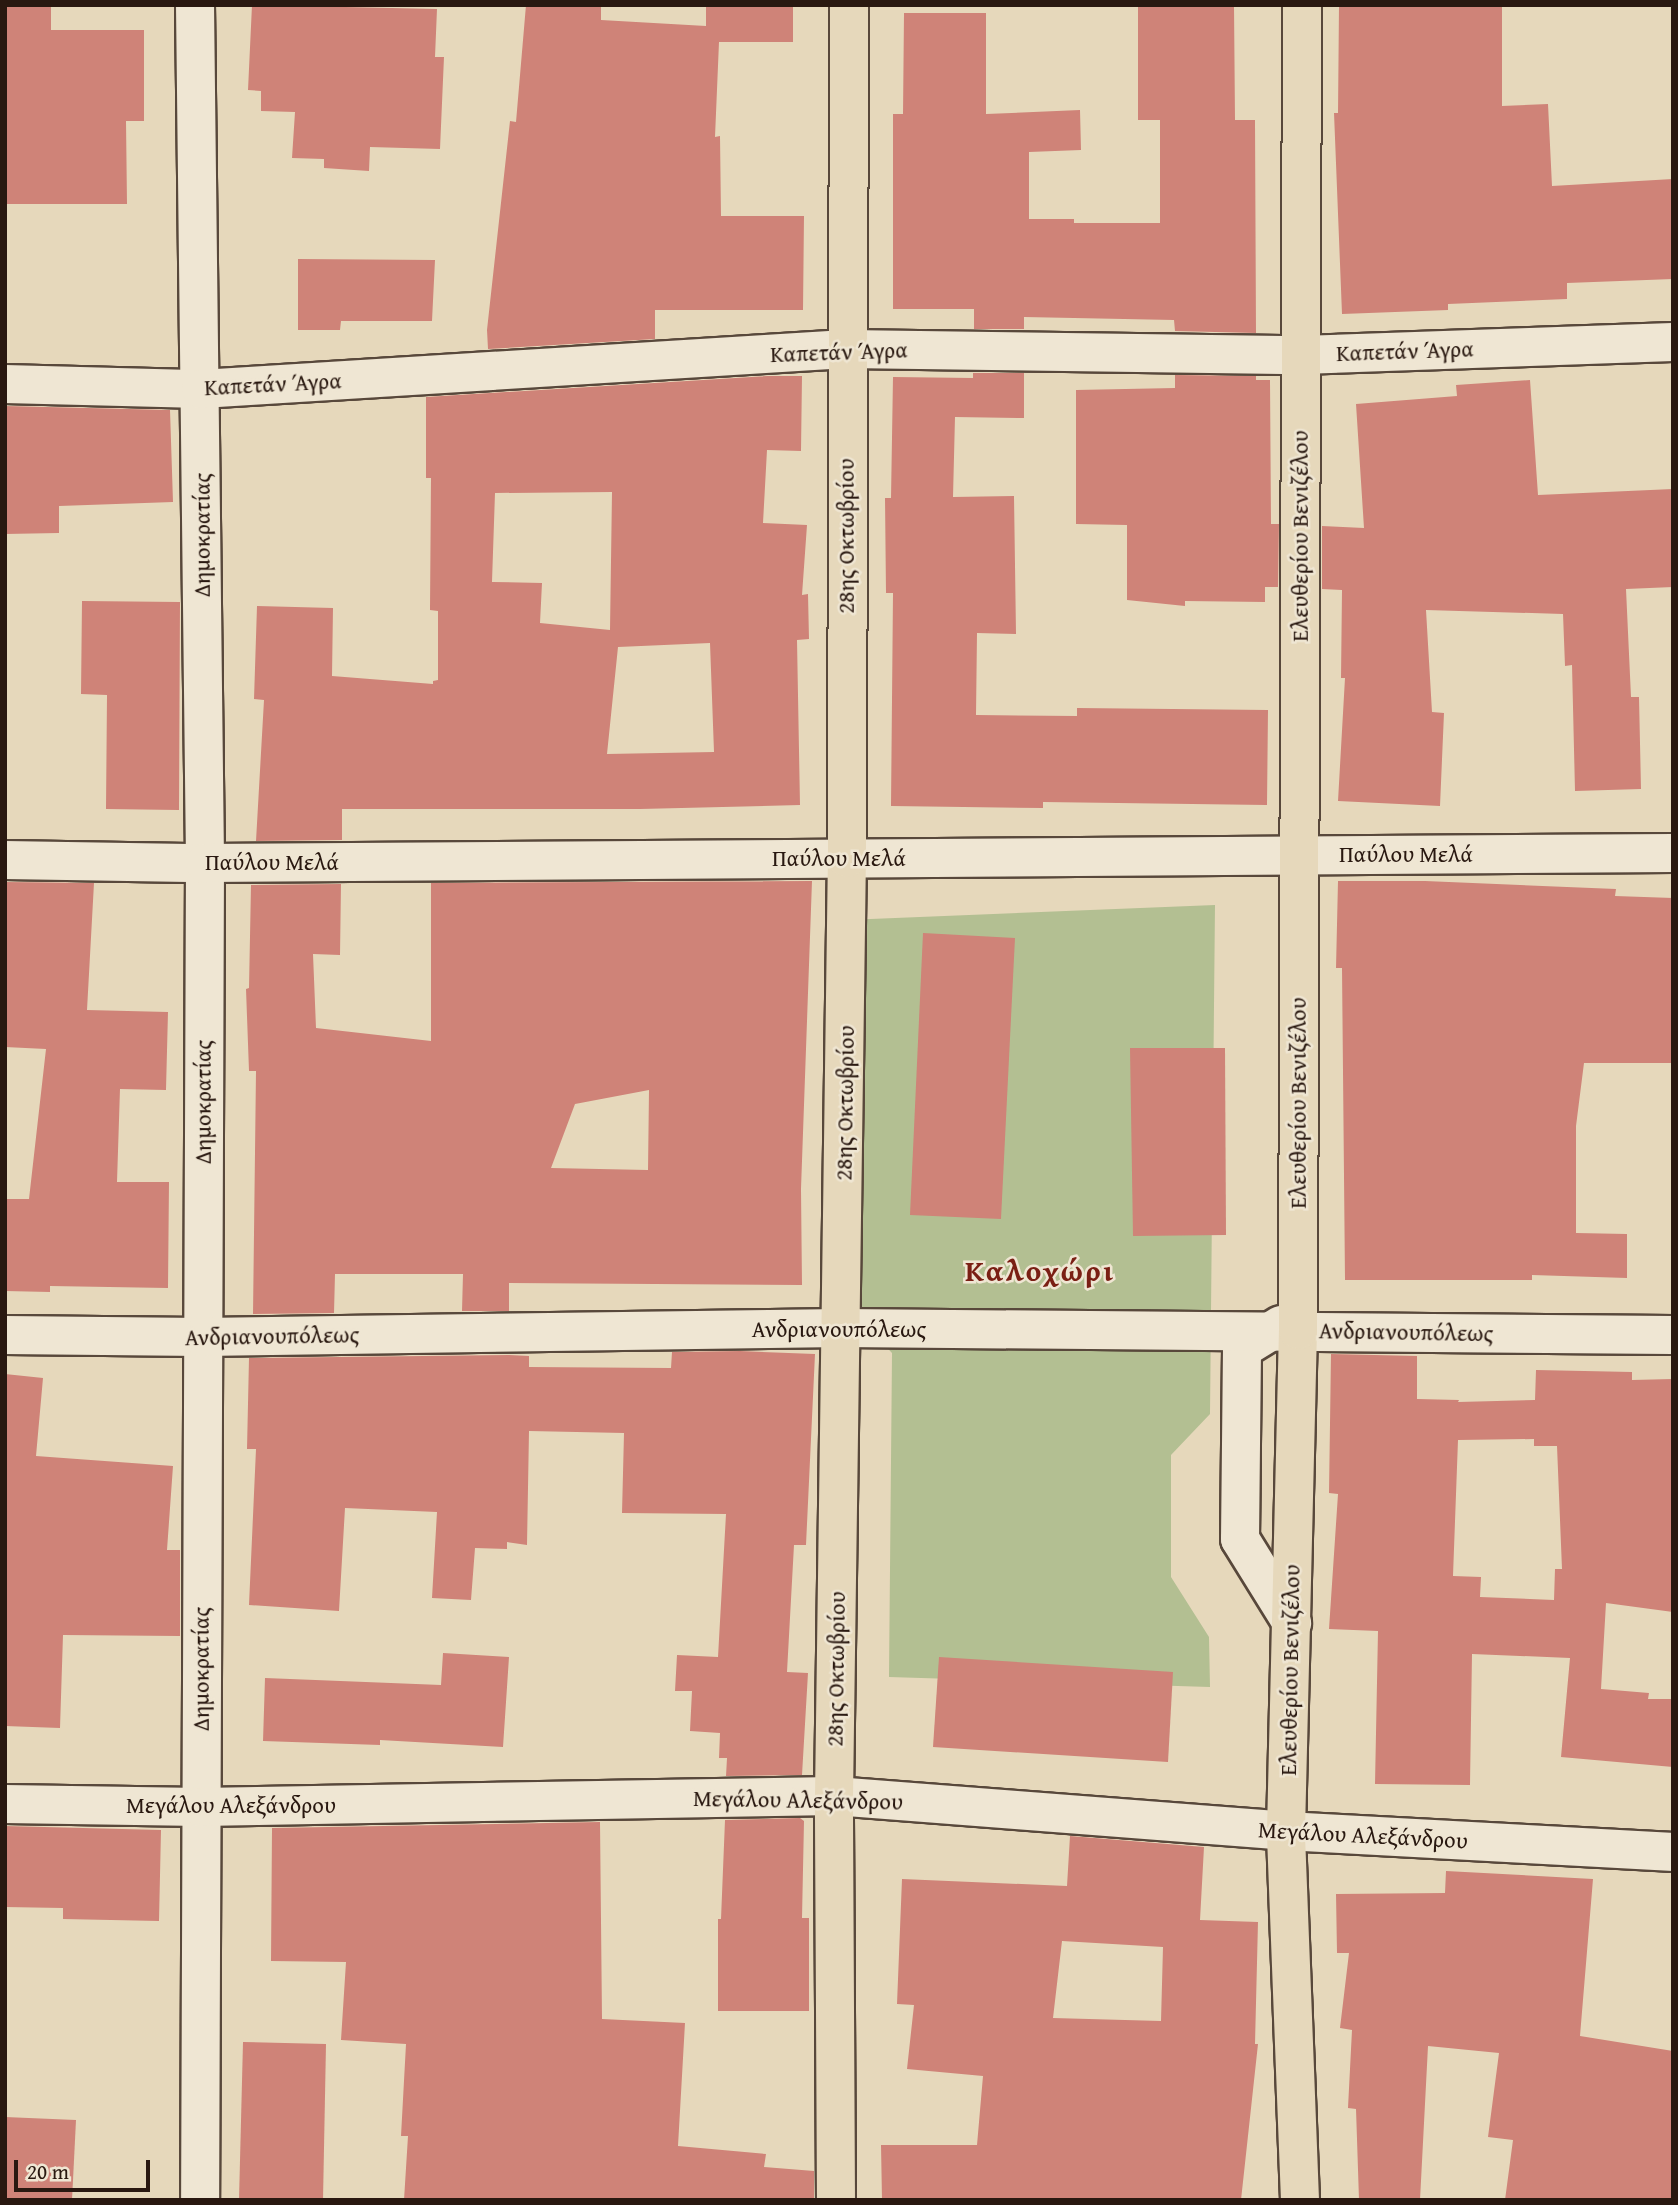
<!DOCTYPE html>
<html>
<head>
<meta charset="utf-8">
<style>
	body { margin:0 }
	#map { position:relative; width:1678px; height:2205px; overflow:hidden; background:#e6d8bb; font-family:"Gentium Book Plus",serif }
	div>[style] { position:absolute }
	.green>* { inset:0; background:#b3bf92 }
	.building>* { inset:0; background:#cf8378 }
	.roads { filter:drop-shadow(2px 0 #58483b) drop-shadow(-2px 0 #58483b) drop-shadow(0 2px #58483b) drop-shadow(0 -2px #58483b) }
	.minor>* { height:38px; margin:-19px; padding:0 19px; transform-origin:19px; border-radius:19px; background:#efe6d3 }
	.major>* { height:38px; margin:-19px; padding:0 19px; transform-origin:19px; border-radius:19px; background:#e6d8bb }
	span { translate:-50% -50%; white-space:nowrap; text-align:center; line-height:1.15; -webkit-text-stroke:5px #efe6d3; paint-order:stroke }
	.street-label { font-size:23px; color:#291810 }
	.district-label { font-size:30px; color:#7a1f14; font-weight:700; letter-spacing:2px }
	.frame { position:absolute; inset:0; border:7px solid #291810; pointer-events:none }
	.scale { position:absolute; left:14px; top:2160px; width:136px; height:32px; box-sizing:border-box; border:4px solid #291810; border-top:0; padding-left:9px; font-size:21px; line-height:24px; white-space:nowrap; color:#291810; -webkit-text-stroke:5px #efe6d3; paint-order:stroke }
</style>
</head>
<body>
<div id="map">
	<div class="green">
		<i style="clip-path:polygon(1215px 905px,1210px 1414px,1171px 1455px,1171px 1577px,1209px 1637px,1210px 1687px,889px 1677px,892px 1353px,852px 1311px,846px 920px)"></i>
	</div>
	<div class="building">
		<i style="clip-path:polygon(5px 5px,51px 5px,51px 30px,144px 30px,144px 121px,126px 121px,127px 204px,5px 204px)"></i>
		<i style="clip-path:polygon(252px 5px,437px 9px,435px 57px,444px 57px,440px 149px,370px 147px,369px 171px,324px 168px,324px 159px,292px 158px,295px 112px,261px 111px,261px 91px,248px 90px)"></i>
		<i style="clip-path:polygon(526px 5px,601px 5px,601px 20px,706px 26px,706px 5px,793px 5px,793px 42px,719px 42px,715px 137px,720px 136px,721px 216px,804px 216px,803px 310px,655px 310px,655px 339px,488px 349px,487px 330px,510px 121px,516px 122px)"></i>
		<i style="clip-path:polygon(1138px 5px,1234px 5px,1235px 120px,1255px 120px,1256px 333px,1175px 331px,1174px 320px,1024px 317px,1024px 329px,974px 329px,974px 309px,893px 309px,893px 114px,903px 114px,904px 13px,986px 13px,986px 114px,1080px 110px,1081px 150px,1029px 152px,1029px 219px,1074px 219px,1074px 223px,1160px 223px,1160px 120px,1138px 120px)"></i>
		<i style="clip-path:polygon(1339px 5px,1502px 5px,1502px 106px,1548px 104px,1552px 186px,1673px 179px,1673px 279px,1567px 283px,1567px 299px,1448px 304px,1448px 310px,1342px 314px,1334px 113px,1338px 113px)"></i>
		<i style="clip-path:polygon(298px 259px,435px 260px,432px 321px,341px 321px,340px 330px,298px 330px)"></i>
		<i style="clip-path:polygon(973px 373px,1024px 373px,1024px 418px,955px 417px,953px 497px,1014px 496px,1016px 634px,977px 633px,976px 715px,1077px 716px,1077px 708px,1268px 710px,1267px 805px,1043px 802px,1043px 808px,891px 806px,893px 593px,886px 593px,885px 498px,891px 498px,893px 377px,973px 378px)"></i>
		<i style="clip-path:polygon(1175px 375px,1256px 376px,1256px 380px,1270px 380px,1271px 524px,1279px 524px,1278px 587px,1265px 587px,1265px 602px,1185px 601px,1185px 606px,1127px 600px,1127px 525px,1076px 524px,1076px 390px,1175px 388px)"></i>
		<i style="clip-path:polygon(evenodd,768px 376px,802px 376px,801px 451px,767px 450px,763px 523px,807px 525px,802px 595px,808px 594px,809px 639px,797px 640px,800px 805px,640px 809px,342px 809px,342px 840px,256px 841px,264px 700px,254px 699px,257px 606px,333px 608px,332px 676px,433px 684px,433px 681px,438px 680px,438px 611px,430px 610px,431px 478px,426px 478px,426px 397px,768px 376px,612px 492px,610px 630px,540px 623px,542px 583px,492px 582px,495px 493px,612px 492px,768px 376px,710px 643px,714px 752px,607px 754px,618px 647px,710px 643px)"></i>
		<i style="clip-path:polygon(1530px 380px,1538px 495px,1673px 489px,1673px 587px,1626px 589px,1631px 697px,1639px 697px,1641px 789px,1575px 791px,1572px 665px,1565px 666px,1563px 614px,1426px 610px,1432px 712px,1444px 713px,1440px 806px,1338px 801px,1345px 678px,1341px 678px,1342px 590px,1322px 589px,1322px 526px,1364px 528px,1356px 404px,1457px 396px,1456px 385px)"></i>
		<i style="clip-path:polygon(5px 406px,170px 410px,173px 502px,59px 506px,59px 533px,5px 534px)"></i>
		<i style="clip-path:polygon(82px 601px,180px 602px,179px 810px,106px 809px,107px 695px,81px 694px)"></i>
		<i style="clip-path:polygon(evenodd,812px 881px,801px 1189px,802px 1285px,509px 1283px,509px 1311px,462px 1311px,463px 1274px,335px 1274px,334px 1313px,253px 1314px,256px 1071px,249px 1071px,246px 989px,249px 988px,251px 885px,341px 884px,340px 955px,313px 954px,316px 1028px,431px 1041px,431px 883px,812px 881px,649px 1090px,648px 1170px,551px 1168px,575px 1104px,649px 1090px)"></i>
		<i style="clip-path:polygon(1338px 881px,1425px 881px,1616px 889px,1615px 896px,1673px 898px,1673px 1063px,1584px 1063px,1576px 1126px,1576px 1233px,1627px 1234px,1627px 1278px,1532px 1275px,1532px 1280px,1345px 1280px,1342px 968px,1336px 968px)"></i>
		<i style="clip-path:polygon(5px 882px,94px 883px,87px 1010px,168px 1012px,166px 1090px,120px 1089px,117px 1182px,169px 1182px,168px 1288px,50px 1286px,50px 1292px,5px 1291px,5px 1199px,29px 1199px,46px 1049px,5px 1047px)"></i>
		<i style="clip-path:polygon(923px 933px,1015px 938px,1001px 1219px,910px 1215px)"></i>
		<i style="clip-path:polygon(1130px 1048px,1225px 1048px,1226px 1235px,1133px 1236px)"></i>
		<i style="clip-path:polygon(740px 1351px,815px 1354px,806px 1545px,794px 1545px,787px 1672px,808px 1673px,802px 1775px,726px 1776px,727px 1758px,719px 1758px,720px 1733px,690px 1731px,692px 1691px,675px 1691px,677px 1655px,718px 1657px,726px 1514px,622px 1513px,624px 1433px,529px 1431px,527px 1545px,507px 1542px,507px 1549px,475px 1548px,471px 1600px,432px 1598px,437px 1512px,345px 1508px,339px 1611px,249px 1605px,256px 1449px,247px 1449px,249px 1358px,509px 1355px,529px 1356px,529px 1367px,671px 1368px,672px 1352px)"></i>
		<i style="clip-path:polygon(evenodd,1331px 1354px,1417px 1356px,1417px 1399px,1459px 1400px,1458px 1402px,1535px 1400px,1536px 1370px,1632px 1372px,1632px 1380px,1673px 1379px,1673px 1612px,1606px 1603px,1601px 1689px,1649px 1693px,1648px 1699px,1673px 1699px,1673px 1767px,1561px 1757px,1570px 1658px,1472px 1654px,1470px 1785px,1375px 1784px,1378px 1631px,1329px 1629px,1338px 1494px,1329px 1493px,1331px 1354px,1534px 1439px,1534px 1446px,1557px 1446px,1562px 1569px,1555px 1569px,1554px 1600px,1480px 1597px,1481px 1577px,1453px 1576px,1458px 1440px,1534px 1439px)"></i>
		<i style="clip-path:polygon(5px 1374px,43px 1378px,36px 1456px,173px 1466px,167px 1550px,180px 1550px,180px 1636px,63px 1635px,60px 1728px,5px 1726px)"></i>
		<i style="clip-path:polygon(443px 1653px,509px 1657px,503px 1747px,380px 1740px,380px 1745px,263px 1741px,265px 1678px,441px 1685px)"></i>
		<i style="clip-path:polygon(939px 1657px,1173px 1672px,1168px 1762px,933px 1747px)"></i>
		<i style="clip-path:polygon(800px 1818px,804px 1821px,802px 1918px,809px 1918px,809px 2011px,718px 2011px,718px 1919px,721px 1919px,725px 1820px)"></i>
		<i style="clip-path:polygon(600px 1822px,602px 2019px,685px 2023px,678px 2146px,766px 2154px,764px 2167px,814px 2171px,814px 2200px,404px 2200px,408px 2136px,401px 2136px,406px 2044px,341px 2040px,346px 1962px,271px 1961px,272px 1828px)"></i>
		<i style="clip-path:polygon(5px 1826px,161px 1830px,159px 1921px,63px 1919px,63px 1908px,5px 1907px)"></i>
		<i style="clip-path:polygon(evenodd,1070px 1836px,1204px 1847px,1200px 1920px,1258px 1922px,1255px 2044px,1258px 2044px,1241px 2200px,882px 2200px,881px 2145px,977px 2145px,983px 2076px,907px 2069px,914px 2005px,897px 2004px,902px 1879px,1067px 1886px,1070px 1836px,1062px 1941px,1163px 1947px,1161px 2021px,1053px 2018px,1062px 1941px)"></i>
		<i style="clip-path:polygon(1446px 1871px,1593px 1879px,1580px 2036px,1673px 2051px,1673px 2200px,1505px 2200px,1513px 2140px,1488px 2137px,1499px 2053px,1428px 2046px,1420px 2200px,1359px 2200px,1356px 2109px,1348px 2108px,1352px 2030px,1340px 2028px,1349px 1953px,1337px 1953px,1336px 1894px,1445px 1893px)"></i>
		<i style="clip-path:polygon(243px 2042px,326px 2044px,323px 2200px,239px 2200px)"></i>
		<i style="clip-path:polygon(5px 2117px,76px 2120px,72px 2200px,5px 2200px)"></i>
	</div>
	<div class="roads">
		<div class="minor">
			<i style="left:195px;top:5px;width:858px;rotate:89.33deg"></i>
			<i style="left:205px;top:863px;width:1337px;rotate:90.21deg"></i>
			<i style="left:5px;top:384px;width:196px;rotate:1.5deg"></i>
			<i style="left:201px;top:389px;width:646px;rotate:-3.55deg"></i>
			<i style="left:846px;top:349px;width:455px;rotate:0.8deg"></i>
			<i style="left:1301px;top:355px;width:372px;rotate:-2deg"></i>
			<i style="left:5px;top:860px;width:200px;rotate:0.9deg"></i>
			<i style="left:205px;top:863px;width:1468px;rotate:-0.39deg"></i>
			<i style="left:1281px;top:1325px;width:46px;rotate:148.4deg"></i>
			<i style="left:1242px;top:1349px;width:190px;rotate:90.6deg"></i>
			<i style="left:1240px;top:1539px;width:99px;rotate:58.2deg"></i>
			<i style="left:5px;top:1335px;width:197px;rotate:0.6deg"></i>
			<i style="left:202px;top:1337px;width:640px;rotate:-0.81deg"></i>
			<i style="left:842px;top:1328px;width:831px;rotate:0.48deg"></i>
			<i style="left:5px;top:1804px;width:196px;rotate:0.9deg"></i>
			<i style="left:201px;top:1807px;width:633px;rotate:-1deg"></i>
			<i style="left:834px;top:1796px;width:453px;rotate:4.4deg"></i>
			<i style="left:1286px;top:1831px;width:388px;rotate:3.1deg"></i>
		</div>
		<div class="major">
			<i style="left:836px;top:2200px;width:404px;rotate:-90.3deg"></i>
			<i style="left:834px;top:1796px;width:938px;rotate:-89.21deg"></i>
			<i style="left:847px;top:858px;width:853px;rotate:-89.87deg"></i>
			<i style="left:1300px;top:2200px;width:369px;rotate:-92.2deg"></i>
			<i style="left:1286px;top:1831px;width:501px;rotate:-88.63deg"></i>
			<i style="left:1298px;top:1330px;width:1325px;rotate:-89.83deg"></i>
		</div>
	</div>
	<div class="street-label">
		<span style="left:1405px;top:351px;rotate:-2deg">Καπετάν Άγρα</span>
		<span style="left:839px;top:352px;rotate:-2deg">Καπετάν Άγρα</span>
		<span style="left:273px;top:384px;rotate:-3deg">Καπετάν Άγρα</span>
		<span style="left:202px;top:535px;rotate:-90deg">Δημοκρατίας</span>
		<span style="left:846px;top:536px;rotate:-90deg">28ης Οκτωβρίου</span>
		<span style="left:1300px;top:536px;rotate:-90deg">Ελευθερίου Βενιζέλου</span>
		<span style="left:1406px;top:854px">Παύλου Μελά</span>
		<span style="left:839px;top:858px">Παύλου Μελά</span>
		<span style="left:272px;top:862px">Παύλου Μελά</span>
		<span style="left:203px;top:1102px;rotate:-90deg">Δημοκρατίας</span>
		<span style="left:845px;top:1103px;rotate:-89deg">28ης Οκτωβρίου</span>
		<span style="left:1298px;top:1103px;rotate:-90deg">Ελευθερίου Βενιζέλου</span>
		<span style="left:839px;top:1329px">Ανδριανουπόλεως</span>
		<span style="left:1406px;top:1332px;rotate:1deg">Ανδριανουπόλεως</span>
		<span style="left:272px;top:1336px;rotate:-1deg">Ανδριανουπόλεως</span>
		<span style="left:201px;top:1669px;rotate:-90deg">Δημοκρατίας</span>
		<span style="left:836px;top:1669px;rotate:-89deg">28ης Οκτωβρίου</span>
		<span style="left:1290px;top:1670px;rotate:-89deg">Ελευθερίου Βενιζέλου</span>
		<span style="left:798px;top:1800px;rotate:1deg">Μεγάλου Αλεξάνδρου</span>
		<span style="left:231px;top:1805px">Μεγάλου Αλεξάνδρου</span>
		<span style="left:1363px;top:1835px;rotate:3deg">Μεγάλου Αλεξάνδρου</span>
	</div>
	<div class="district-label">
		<span style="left:1040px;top:1270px">Καλοχώρι</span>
	</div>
	<div class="frame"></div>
	<div class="scale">20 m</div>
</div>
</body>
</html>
